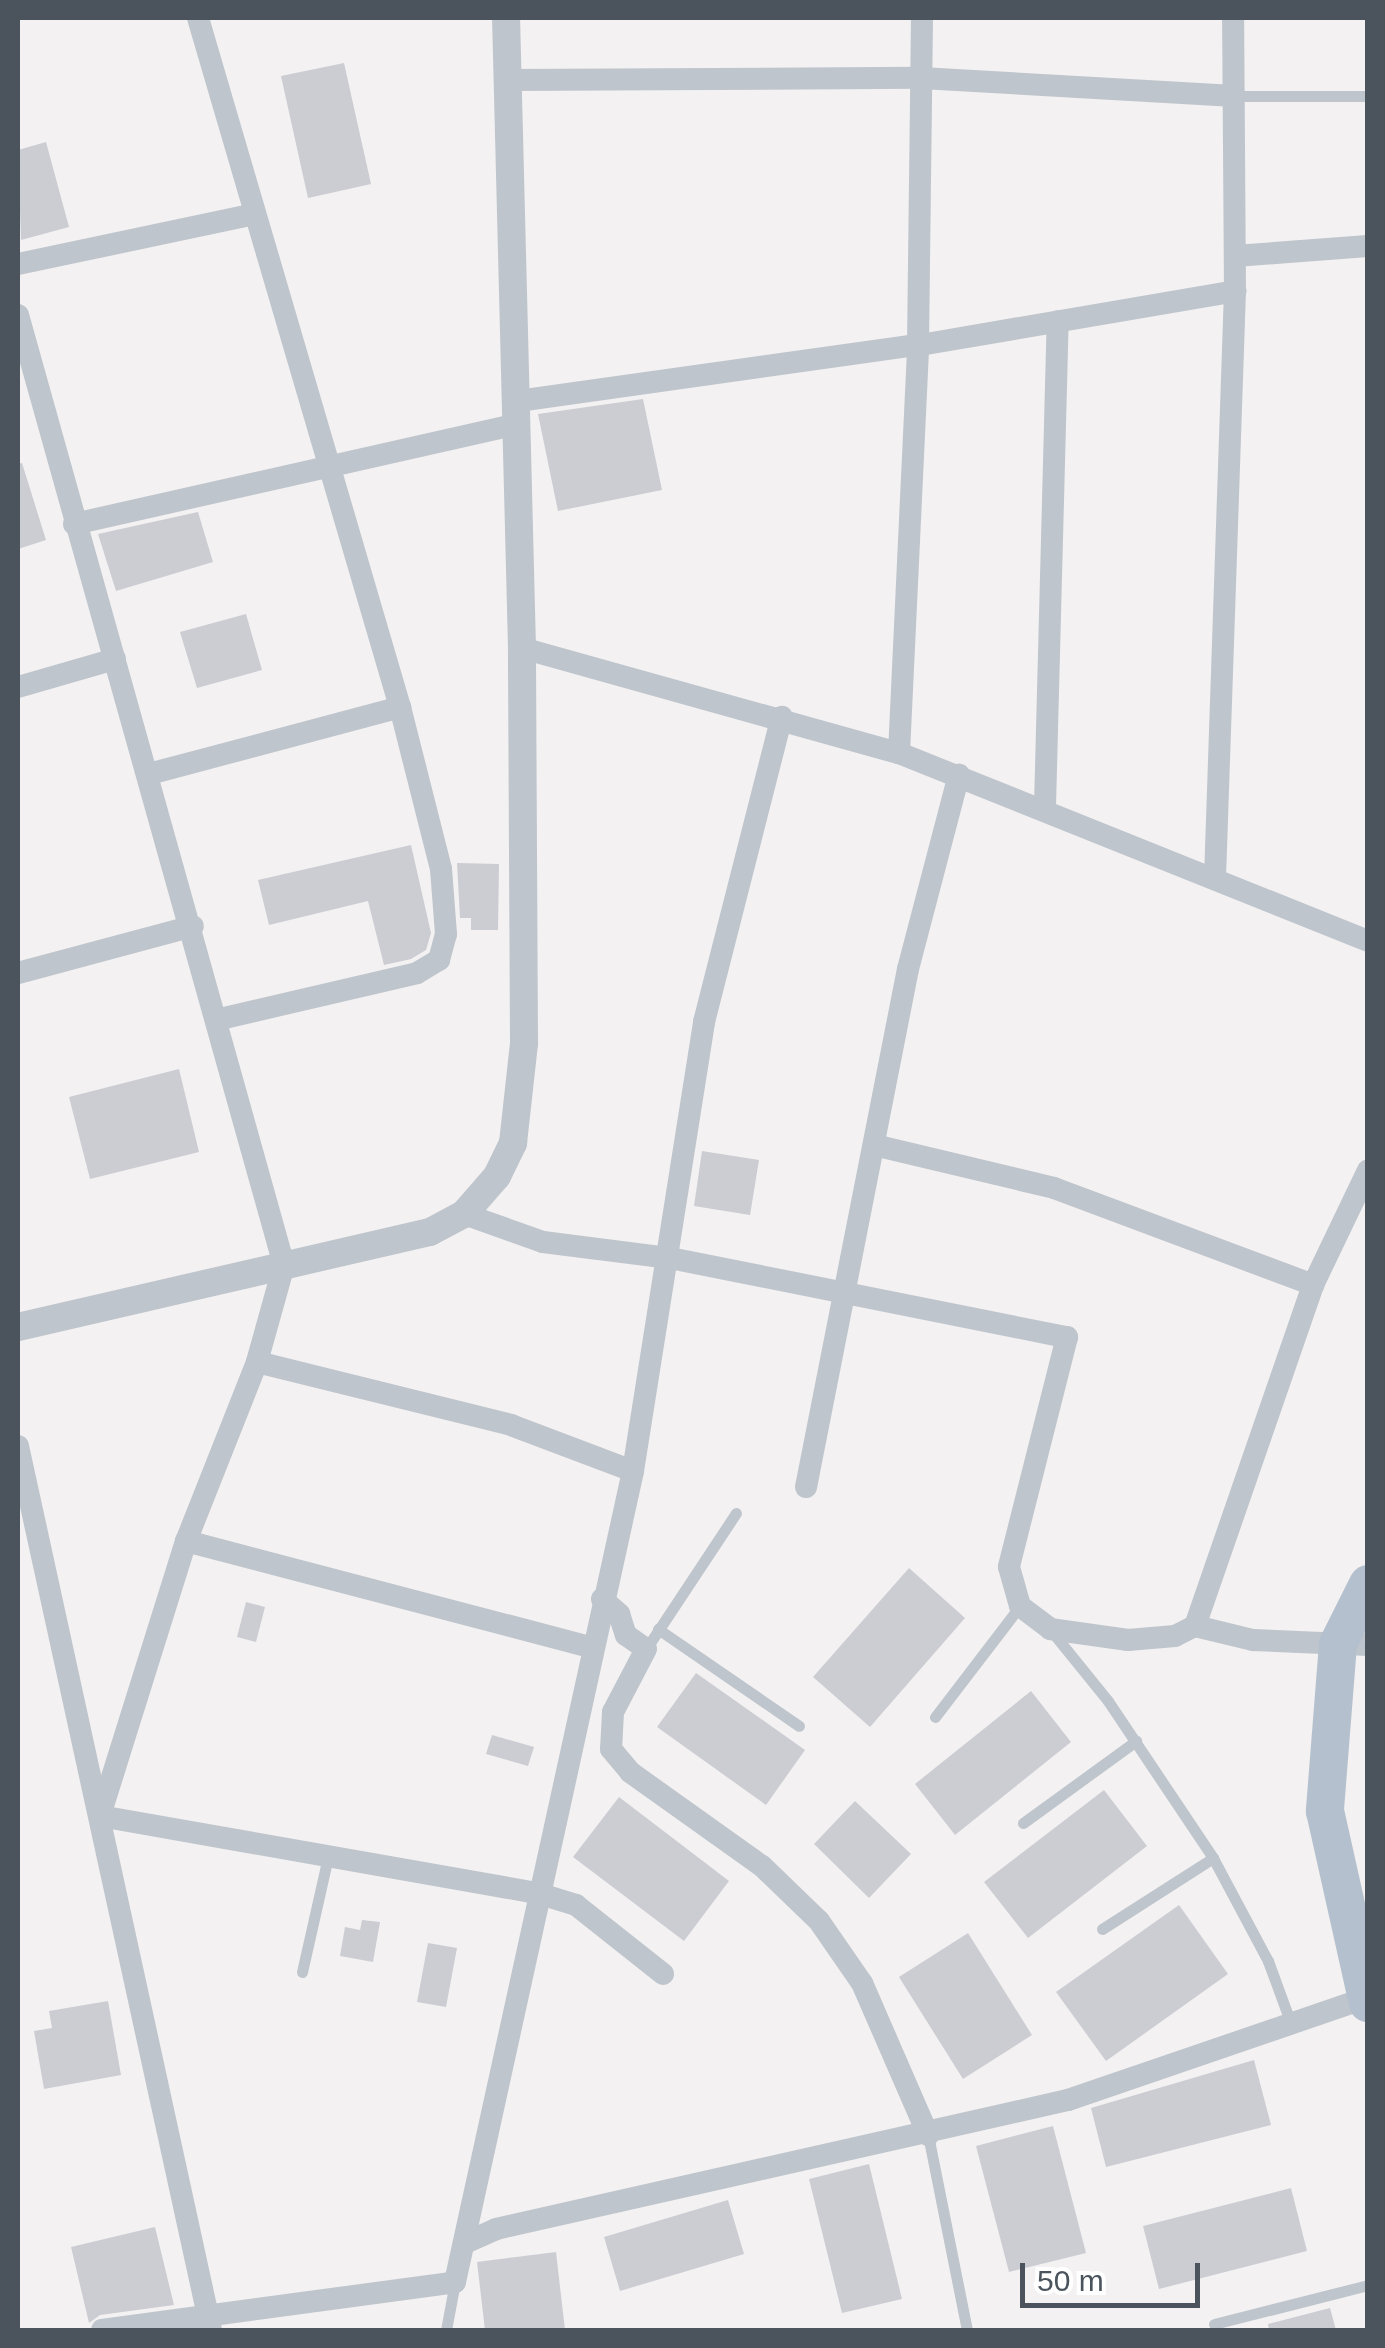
<!DOCTYPE html>
<html>
<head>
<meta charset="utf-8">
<style>
	body { margin:0 }
	#map { position:relative; width:1385px; height:2348px; overflow:hidden; background:#f3f1f1; font-family:Helvetica,sans-serif }
	div>[style] { position:absolute }
	.building>* { inset:0; background:#cccdd3 }
	.service>* { height:11px; margin:-5.5px; padding:0 5.5px; transform-origin:5.5px; border-radius:5.5px; background:#bfc5cc }
	.minor>* { height:22px; margin:-11px; padding:0 11px; transform-origin:11px; border-radius:11px; background:#bfc5cc }
	.tertiary>* { height:28px; margin:-14px; padding:0 14px; transform-origin:14px; border-radius:14px; background:#bfc5cc }
	.primary>* { height:38px; margin:-19px; padding:0 19px; transform-origin:19px; border-radius:19px; background:#b4c0cd }
	span { translate:-50% -50%; white-space:nowrap; text-align:center; line-height:1.15; -webkit-text-stroke:8px #fff; paint-order:stroke }
	.frame { position:absolute; inset:0; border:20px solid #4b545d; pointer-events:none }
	.scale { position:absolute; left:1020px; top:2263px; width:180px; height:45px; box-sizing:border-box; border:5px solid #4b545d; border-top:0; padding-left:12px; font-size:30px; line-height:35px; white-space:nowrap; color:#4b545d; -webkit-text-stroke:8px #fff; paint-order:stroke }
</style>
</head>
<body>
<div id="map">
	<div class="building">
		<i style="clip-path:polygon(344px 63px,371px 184px,308px 198px,281px 76px)"></i>
		<i style="clip-path:polygon(46px 142px,69px 227px,21px 240px,18px 150px)"></i>
		<i style="clip-path:polygon(643px 399px,662px 490px,558px 511px,538px 414px)"></i>
		<i style="clip-path:polygon(22px 463px,46px 540px,18px 549px,18px 464px)"></i>
		<i style="clip-path:polygon(198px 512px,213px 562px,116px 591px,98px 534px)"></i>
		<i style="clip-path:polygon(246px 614px,262px 670px,197px 688px,180px 632px)"></i>
		<i style="clip-path:polygon(411px 845px,431px 933px,426px 950px,411px 959px,384px 965px,368px 901px,269px 925px,258px 880px)"></i>
		<i style="clip-path:polygon(457px 863px,499px 864px,498px 930px,471px 930px,471px 918px,460px 918px)"></i>
		<i style="clip-path:polygon(179px 1069px,199px 1152px,90px 1179px,69px 1097px)"></i>
		<i style="clip-path:polygon(702px 1151px,759px 1160px,750px 1215px,694px 1206px)"></i>
		<i style="clip-path:polygon(909px 1568px,965px 1618px,870px 1727px,813px 1677px)"></i>
		<i style="clip-path:polygon(246px 1602px,265px 1607px,256px 1642px,237px 1637px)"></i>
		<i style="clip-path:polygon(696px 1673px,805px 1750px,766px 1805px,657px 1727px)"></i>
		<i style="clip-path:polygon(1031px 1691px,1071px 1742px,955px 1835px,915px 1784px)"></i>
		<i style="clip-path:polygon(492px 1735px,534px 1747px,528px 1766px,486px 1754px)"></i>
		<i style="clip-path:polygon(1104px 1790px,1147px 1846px,1028px 1938px,984px 1882px)"></i>
		<i style="clip-path:polygon(619px 1797px,729px 1881px,684px 1941px,573px 1857px)"></i>
		<i style="clip-path:polygon(855px 1801px,911px 1854px,869px 1898px,814px 1844px)"></i>
		<i style="clip-path:polygon(1179px 1905px,1228px 1974px,1106px 2061px,1056px 1992px)"></i>
		<i style="clip-path:polygon(362px 1920px,380px 1922px,373px 1962px,340px 1956px,345px 1927px,360px 1930px)"></i>
		<i style="clip-path:polygon(968px 1933px,1032px 2035px,963px 2079px,899px 1977px)"></i>
		<i style="clip-path:polygon(428px 1943px,457px 1948px,446px 2007px,417px 2002px)"></i>
		<i style="clip-path:polygon(108px 2001px,121px 2075px,44px 2089px,34px 2031px,52px 2028px,49px 2011px)"></i>
		<i style="clip-path:polygon(1254px 2060px,1271px 2125px,1106px 2167px,1091px 2108px)"></i>
		<i style="clip-path:polygon(1053px 2126px,1086px 2253px,1009px 2272px,976px 2146px)"></i>
		<i style="clip-path:polygon(869px 2164px,902px 2299px,842px 2313px,809px 2179px)"></i>
		<i style="clip-path:polygon(1291px 2188px,1307px 2251px,1159px 2289px,1143px 2226px)"></i>
		<i style="clip-path:polygon(728px 2200px,744px 2254px,620px 2291px,604px 2237px)"></i>
		<i style="clip-path:polygon(155px 2227px,174px 2305px,100px 2315px,89px 2323px,71px 2247px)"></i>
		<i style="clip-path:polygon(556px 2252px,565px 2330px,485px 2330px,477px 2262px)"></i>
		<i style="clip-path:polygon(1330px 2308px,1336px 2330px,1269px 2330px,1268px 2324px)"></i>
	</div>
	<div class="service">
		<i style="left:1234px;top:96px;width:134px"></i>
		<i style="left:658px;top:1629px;width:171px;rotate:34.5deg"></i>
		<i style="left:1053px;top:1633px;width:87px;rotate:51deg"></i>
		<i style="left:1108px;top:1701px;width:189px;rotate:56.2deg"></i>
		<i style="left:1213px;top:1858px;width:117px;rotate:61.9deg"></i>
		<i style="left:1268px;top:1961px;width:67px;rotate:69.9deg"></i>
		<i style="left:646px;top:1649px;width:163px;rotate:-56.5deg"></i>
		<i style="left:935px;top:1717px;width:140px;rotate:-52.6deg"></i>
		<i style="left:1023px;top:1823px;width:140px;rotate:-36deg"></i>
		<i style="left:1102px;top:1929px;width:132px;rotate:-32.6deg"></i>
		<i style="left:302px;top:1972px;width:118px;rotate:-77.3deg"></i>
		<i style="left:928px;top:2135px;width:199px;rotate:78.7deg"></i>
		<i style="left:1214px;top:2324px;width:159px;rotate:-14.2deg"></i>
		<i style="left:446px;top:2330px;width:49px;rotate:-79.4deg"></i>
	</div>
	<div class="minor">
		<i style="left:509px;top:80px;width:412px;rotate:-0.3deg"></i>
		<i style="left:921px;top:78px;width:314px;rotate:3.3deg"></i>
		<i style="left:1235px;top:256px;width:133px;rotate:-4.3deg"></i>
		<i style="left:18px;top:264px;width:242px;rotate:-11.9deg"></i>
		<i style="left:18px;top:315px;width:987px;rotate:74.36deg"></i>
		<i style="left:284px;top:1265px;width:101px;rotate:105.6deg"></i>
		<i style="left:257px;top:1362px;width:193px;rotate:111.6deg"></i>
		<i style="left:186px;top:1541px;width:288px;rotate:107.4deg"></i>
		<i style="left:100px;top:1816px;width:444px;rotate:10deg"></i>
		<i style="left:537px;top:1893px;width:41px;rotate:17.1deg"></i>
		<i style="left:576px;top:1905px;width:111px;rotate:38.4deg"></i>
		<i style="left:518px;top:401px;width:412px;rotate:-8deg"></i>
		<i style="left:926px;top:344px;width:314px;rotate:-9.7deg"></i>
		<i style="left:74px;top:524px;width:455px;rotate:-12.7deg"></i>
		<i style="left:522px;top:648px;width:391px;rotate:15.6deg"></i>
		<i style="left:899px;top:753px;width:505px;rotate:21.84deg"></i>
		<i style="left:18px;top:687px;width:101px;rotate:-16.1deg"></i>
		<i style="left:899px;top:753px;width:408px;rotate:-87.3deg"></i>
		<i style="left:918px;top:345px;width:327px;rotate:-89.3deg"></i>
		<i style="left:149px;top:774px;width:260px;rotate:-14.9deg"></i>
		<i style="left:400px;top:707px;width:718px;rotate:-106.34deg"></i>
		<i style="left:1045px;top:806px;width:485px;rotate:-88.5deg"></i>
		<i style="left:1215px;top:878px;width:587px;rotate:-88.05deg"></i>
		<i style="left:1235px;top:291px;width:273px;rotate:-90.4deg"></i>
		<i style="left:18px;top:973px;width:181px;rotate:-15deg"></i>
		<i style="left:220px;top:1019px;width:202px;rotate:-13.1deg"></i>
		<i style="left:417px;top:973px;width:26px;rotate:-31deg"></i>
		<i style="left:439px;top:960px;width:27px;rotate:-75deg"></i>
		<i style="left:446px;top:934px;width:65px;rotate:-94.4deg"></i>
		<i style="left:441px;top:869px;width:167px;rotate:-104.2deg"></i>
		<i style="left:874px;top:1145px;width:185px;rotate:13.4deg"></i>
		<i style="left:1054px;top:1188px;width:277px;rotate:20.5deg"></i>
		<i style="left:464px;top:1214px;width:84px;rotate:19.5deg"></i>
		<i style="left:543px;top:1242px;width:128px;rotate:7.2deg"></i>
		<i style="left:670px;top:1258px;width:405px;rotate:11.3deg"></i>
		<i style="left:1067px;top:1337px;width:237px;rotate:104.2deg"></i>
		<i style="left:1009px;top:1567px;width:41px;rotate:74.2deg"></i>
		<i style="left:1020px;top:1606px;width:38px;rotate:37deg"></i>
		<i style="left:1050px;top:1629px;width:79px;rotate:8deg"></i>
		<i style="left:1128px;top:1640px;width:47px;rotate:-4.9deg"></i>
		<i style="left:1175px;top:1636px;width:22px;rotate:-27deg"></i>
		<i style="left:1195px;top:1626px;width:60px;rotate:13.6deg"></i>
		<i style="left:1253px;top:1640px;width:115px;rotate:2.5deg"></i>
		<i style="left:257px;top:1362px;width:262px;rotate:13.9deg"></i>
		<i style="left:511px;top:1425px;width:130px;rotate:20.7deg"></i>
		<i style="left:18px;top:1446px;width:905px;rotate:77.68deg"></i>
		<i style="left:806px;top:1487px;width:528px;rotate:-78.86deg"></i>
		<i style="left:908px;top:969px;width:201px;rotate:-75.3deg"></i>
		<i style="left:186px;top:1541px;width:418px;rotate:14.7deg"></i>
		<i style="left:602px;top:1599px;width:23px;rotate:41deg"></i>
		<i style="left:619px;top:1614px;width:22px;rotate:72deg"></i>
		<i style="left:626px;top:1635px;width:24px;rotate:35deg"></i>
		<i style="left:646px;top:1649px;width:71px;rotate:117.6deg"></i>
		<i style="left:613px;top:1712px;width:37px;rotate:93deg"></i>
		<i style="left:611px;top:1749px;width:30px;rotate:50deg"></i>
		<i style="left:630px;top:1772px;width:162px;rotate:35.5deg"></i>
		<i style="left:762px;top:1866px;width:79px;rotate:44deg"></i>
		<i style="left:819px;top:1921px;width:75px;rotate:55.3deg"></i>
		<i style="left:862px;top:1983px;width:166px;rotate:66.5deg"></i>
		<i style="left:1195px;top:1626px;width:361px;rotate:-70.9deg"></i>
		<i style="left:1313px;top:1285px;width:127px;rotate:-64.4deg"></i>
		<i style="left:465px;top:2243px;width:34px;rotate:-24deg"></i>
		<i style="left:496px;top:2229px;width:586px;rotate:-12.71deg"></i>
		<i style="left:1068px;top:2100px;width:315px;rotate:-18.9deg"></i>
		<i style="left:102px;top:2330px;width:356px;rotate:-7.7deg"></i>
		<i style="left:455px;top:2282px;width:830px;rotate:-77.62deg"></i>
		<i style="left:633px;top:1471px;width:455px;rotate:-81deg"></i>
		<i style="left:704px;top:1022px;width:315px;rotate:-75.7deg"></i>
	</div>
	<div class="tertiary">
		<i style="left:18px;top:1327px;width:423px;rotate:-13deg"></i>
		<i style="left:430px;top:1232px;width:38px;rotate:-28deg"></i>
		<i style="left:464px;top:1214px;width:50px;rotate:-49deg"></i>
		<i style="left:497px;top:1176px;width:37px;rotate:-64deg"></i>
		<i style="left:513px;top:1143px;width:101px;rotate:-83.7deg"></i>
		<i style="left:524px;top:1043px;width:395px;rotate:-90.3deg"></i>
		<i style="left:522px;top:648px;width:630px;rotate:-91.45deg"></i>
	</div>
	<div class="primary">
		<i style="left:1368px;top:1584px;width:67px;rotate:116.6deg"></i>
		<i style="left:1338px;top:1644px;width:168px;rotate:94.5deg"></i>
		<i style="left:1325px;top:1811px;width:197px;rotate:77.4deg"></i>
	</div>
	<div class="frame"></div>
	<div class="scale">50 m</div>
</div>
</body>
</html>
